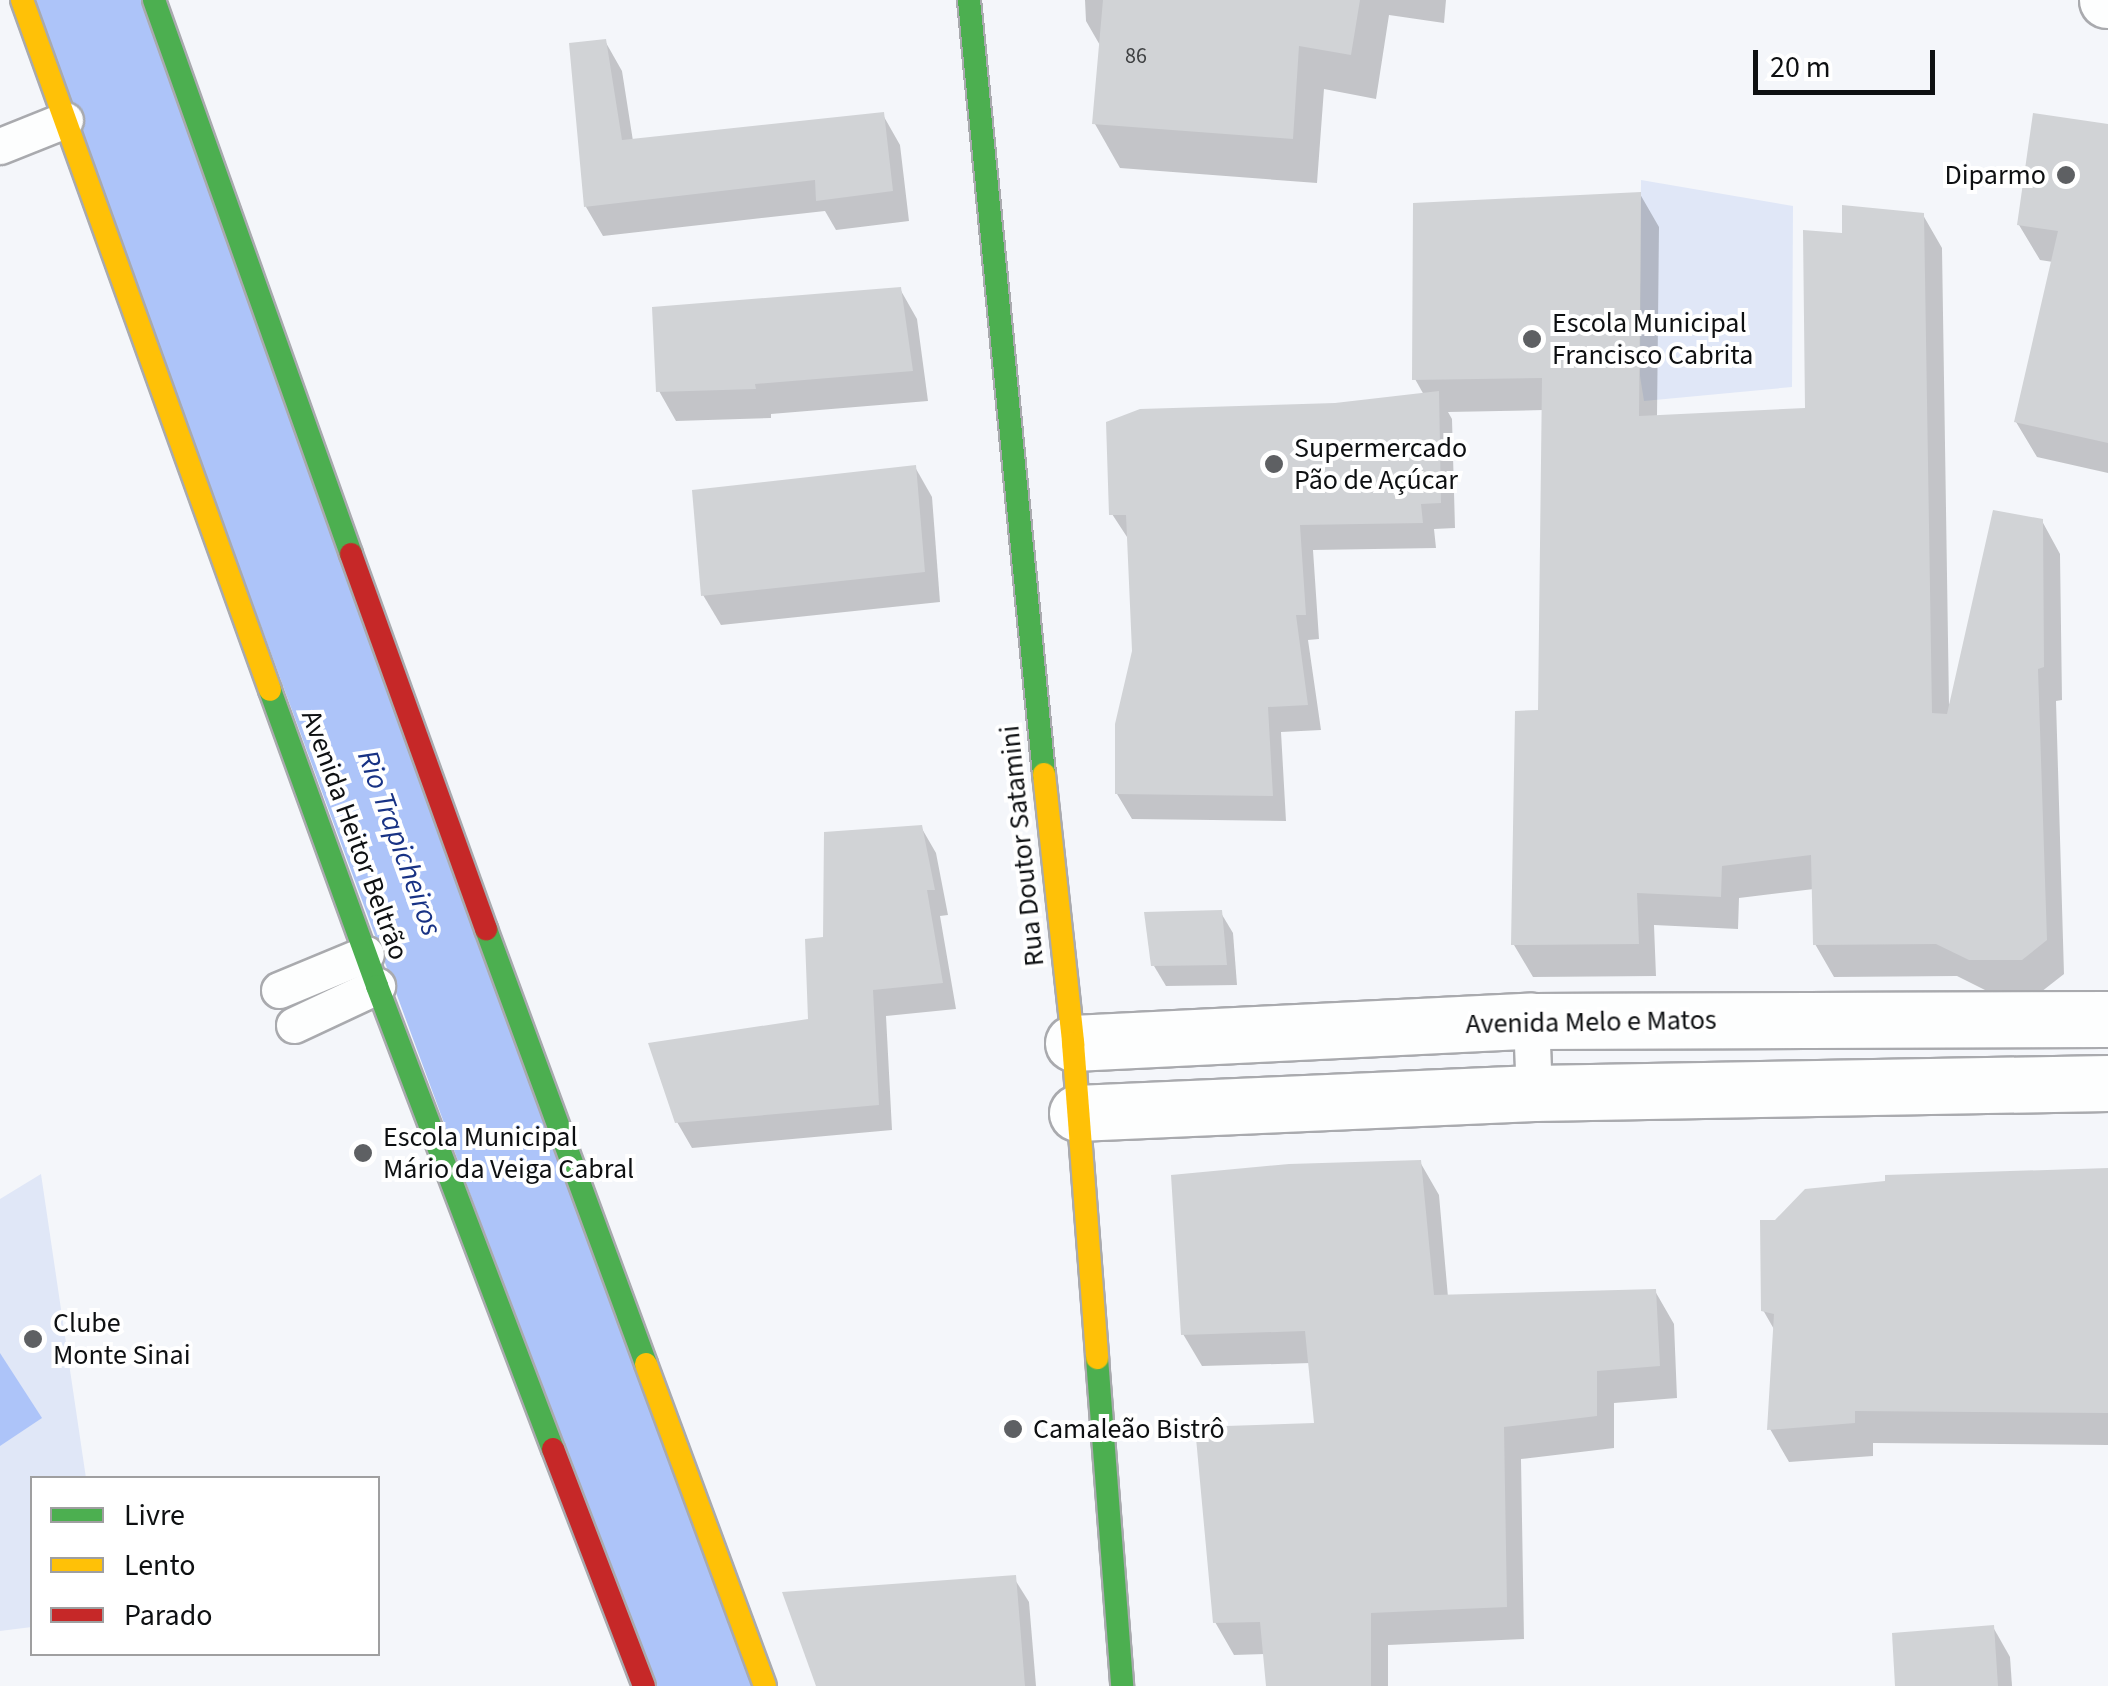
<!DOCTYPE html>
<html>
<head>
<meta charset="utf-8">
<style>
	body { margin:0 }
	#map { position:relative; width:2108px; height:1686px; overflow:hidden; background:#f4f6fa; font-family:"Source Sans 3",sans-serif }
	div>[style] { position:absolute }
	.green>* { inset:0; background:#e0e7f7 }
	.water>* { inset:0; background:#adc4f9 }
	.shadow>* { inset:0; background:#0003 }
	.river>* { height:110px; margin:-55px; padding:0 55px; transform-origin:55px; border-radius:55px; background:#adc4f9 }
	.building>* { inset:0; background:#d1d3d6 }
	.roads { filter:drop-shadow(2px 0 #a9aaae) drop-shadow(-2px 0 #a9aaae) drop-shadow(0 2px #a9aaae) drop-shadow(0 -2px #a9aaae) }
	.lane>* { height:35px; margin:-17.5px; padding:0 17.5px; transform-origin:17.5px; border-radius:17.5px; background:#fdfefe }
	.street>* { height:55px; margin:-27.5px; padding:0 27.5px; transform-origin:27.5px; border-radius:27.5px; background:#fdfefe }
	.fast>* { height:22px; margin:-11px; padding:0 11px; transform-origin:11px; border-radius:11px; background:#4caf50 }
	.slow>* { height:22px; margin:-11px; padding:0 11px; transform-origin:11px; border-radius:11px; background:#ffc107 }
	.jam>* { height:22px; margin:-11px; padding:0 11px; transform-origin:11px; border-radius:11px; background:#c62828 }
	.dots>* { width:28px; height:28px; translate:-50% -50%; box-sizing:border-box; border:5px solid #fff; border-radius:50% }
	span { translate:-50% -50%; white-space:nowrap; text-align:center; line-height:1.15; -webkit-text-stroke:8px #fff; paint-order:stroke }
	.number-label { font-size:22px; color:#3f4143 }
	.number-label span { -webkit-text-stroke-width:0 }
	.poi-label { font-size:28px; color:#0e1012 }
	.right { translate:-100% -50%; text-align:right }
	.left { translate:0 -50%; text-align:left }
	.street-label { font-size:28px; color:#0e1012 }
	.water-label { font-size:30px; color:#183284; font-style:italic }
	.legend { position:absolute; left:30px; top:1476px; width:350px; height:180px; box-sizing:border-box; background:#fff; border:2px solid #9f9fa0; margin:0; padding:12px 18px; list-style:none; font-size:30px; color:#0e1012 }
	.legend li { display:flex; align-items:center; gap:20px; height:50px }
	.legend b { width:50px; border:2px solid #9f9fa0 }
	.scale { position:absolute; left:1753px; top:50px; width:182px; height:45px; box-sizing:border-box; border:5px solid #0e1012; border-top:0; padding-left:12px; font-size:30px; line-height:35px; white-space:nowrap; color:#0e1012; -webkit-text-stroke:8px #fff; paint-order:stroke }
</style>
</head>
<body>
<div id="map">
	<div class="green">
		<i style="clip-path:polygon(1641px 180px,1793px 206px,1792px 387px,1644px 401px,1640px 376px)"></i>
		<i style="clip-path:polygon(41px 1174px,86px 1478px,32px 1478px,32px 1627px,0 1631px,0 1199px)"></i>
	</div>
	<div class="water">
		<i style="clip-path:polygon(0 1353px,42px 1418px,0 1446px)"></i>
	</div>
	<div class="shadow">
		<i style="clip-path:polygon(1085px 0,1446px 0,1444px 23px,1389px 15px,1376px 99px,1324px 89px,1317px 183px,1120px 168px,1095px 124px,1101px 47px,1086px 21px)"></i>
		<i style="clip-path:polygon(605px 41px,622px 71px,633px 141px,883px 115px,900px 145px,909px 221px,836px 230px,825px 211px,603px 236px,586px 207px)"></i>
		<i style="clip-path:polygon(2108px 127px,2108px 473px,2037px 457px,2016px 422px,2053px 262px,2040px 260px,2019px 225px)"></i>
		<i style="clip-path:polygon(1640px 194px,1659px 227px,1657px 418px,1808px 410px,1844px 236px,1923px 215px,1942px 248px,1949px 705px,2042px 521px,2060px 554px,2062px 700px,2056px 701px,2064px 974px,2041px 992px,1989px 992px,1957px 976px,1834px 977px,1815px 944px,1814px 889px,1739px 898px,1738px 929px,1654px 925px,1656px 976px,1533px 977px,1514px 945px,1541px 712px,1544px 410px,1448px 412px,1452px 419px,1455px 528px,1434px 529px,1436px 548px,1313px 550px,1319px 639px,1308px 640px,1321px 730px,1281px 732px,1286px 821px,1132px 819px,1117px 794px,1134px 651px,1129px 540px,1112px 514px,1336px 405px,1424px 395px,1415px 379px)"></i>
		<i style="clip-path:polygon(900px 289px,917px 319px,928px 401px,771px 414px,771px 418px,676px 421px,659px 391px)"></i>
		<i style="clip-path:polygon(915px 467px,932px 497px,940px 602px,721px 625px,703px 595px)"></i>
		<i style="clip-path:polygon(921px 827px,936px 853px,948px 915px,940px 916px,956px 1009px,886px 1016px,892px 1130px,692px 1148px,677px 1122px,810px 1021px,825px 940px)"></i>
		<i style="clip-path:polygon(1221px 913px,1233px 933px,1237px 985px,1166px 986px,1154px 966px)"></i>
		<i style="clip-path:polygon(1420px 1162px,1439px 1195px,1448px 1297px,1655px 1291px,1674px 1324px,1677px 1398px,1614px 1403px,1614px 1448px,1521px 1459px,1524px 1639px,1388px 1645px,1388px 1686px,1268px 1686px,1265px 1654px,1234px 1655px,1215px 1622px,1317px 1425px,1311px 1363px,1202px 1366px,1183px 1334px)"></i>
		<i style="clip-path:polygon(2108px 1172px,2108px 1445px,1873px 1443px,1873px 1456px,1789px 1462px,1770px 1429px,1775px 1331px,1763px 1310px)"></i>
		<i style="clip-path:polygon(1014px 1578px,1029px 1602px,1036px 1686px,819px 1686px)"></i>
		<i style="clip-path:polygon(1993px 1627px,2010px 1657px,2012px 1686px,1897px 1686px)"></i>
	</div>
	<div class="river">
		<i style="left:89px;top:0;width:1797px;rotate:69.78deg"></i>
	</div>
	<div class="building">
		<i style="clip-path:polygon(1103px 0,1360px 0,1351px 55px,1299px 46px,1293px 139px,1092px 124px)"></i>
		<i style="clip-path:polygon(606px 39px,622px 140px,884px 112px,893px 191px,816px 201px,815px 180px,584px 207px,569px 43px)"></i>
		<i style="clip-path:polygon(2033px 113px,2108px 124px,2108px 443px,2014px 422px,2058px 231px,2017px 225px)"></i>
		<i style="clip-path:polygon(1641px 192px,1639px 416px,1805px 408px,1803px 230px,1842px 233px,1842px 205px,1924px 213px,1932px 713px,1947px 714px,1993px 510px,2043px 519px,2044px 667px,2038px 669px,2047px 940px,2022px 960px,1969px 960px,1936px 944px,1813px 945px,1811px 855px,1722px 866px,1721px 897px,1637px 893px,1639px 944px,1511px 945px,1515px 711px,1538px 710px,1542px 378px,1412px 380px,1413px 203px)"></i>
		<i style="clip-path:polygon(901px 287px,913px 371px,755px 384px,756px 389px,656px 392px,652px 307px)"></i>
		<i style="clip-path:polygon(1439px 391px,1441px 503px,1421px 504px,1423px 523px,1300px 525px,1306px 615px,1296px 615px,1308px 705px,1268px 707px,1273px 796px,1115px 794px,1115px 724px,1132px 651px,1126px 515px,1109px 515px,1106px 422px,1140px 409px,1335px 403px)"></i>
		<i style="clip-path:polygon(916px 465px,925px 572px,701px 596px,692px 490px)"></i>
		<i style="clip-path:polygon(922px 825px,935px 890px,927px 890px,943px 983px,873px 990px,879px 1105px,675px 1123px,648px 1043px,808px 1019px,805px 939px,823px 937px,824px 832px)"></i>
		<i style="clip-path:polygon(1222px 910px,1227px 965px,1151px 966px,1144px 912px)"></i>
		<i style="clip-path:polygon(1421px 1160px,1434px 1295px,1656px 1289px,1660px 1366px,1597px 1371px,1597px 1416px,1504px 1427px,1507px 1607px,1371px 1613px,1371px 1686px,1266px 1686px,1260px 1622px,1213px 1623px,1195px 1427px,1314px 1423px,1305px 1331px,1181px 1335px,1171px 1175px,1289px 1164px)"></i>
		<i style="clip-path:polygon(2108px 1168px,2108px 1413px,1855px 1411px,1855px 1423px,1767px 1430px,1774px 1314px,1761px 1311px,1760px 1220px,1775px 1220px,1805px 1189px,1885px 1181px,1885px 1175px)"></i>
		<i style="clip-path:polygon(1016px 1575px,1025px 1686px,816px 1686px,782px 1592px)"></i>
		<i style="clip-path:polygon(1994px 1625px,1998px 1686px,1895px 1686px,1892px 1633px)"></i>
	</div>
	<div class="roads">
		<div class="lane">
			<i style="left:0;top:146px;width:70px;rotate:-21.8deg"></i>
			<i style="left:279px;top:990px;width:94px;rotate:-22.5deg"></i>
			<i style="left:1531px;top:1021px;width:72px;rotate:87.6deg"></i>
			<i style="left:294px;top:1025px;width:92px;rotate:-25.2deg"></i>
		</div>
		<div class="street">
			<i style="left:2107px;top:0;width:1px"></i>
			<i style="left:1073px;top:1043px;width:459px;rotate:-2.8deg"></i>
			<i style="left:1531px;top:1021px;width:577px;rotate:-0.2deg"></i>
			<i style="left:1077px;top:1113px;width:457px;rotate:-2.5deg"></i>
			<i style="left:1534px;top:1093px;width:574px;rotate:-1deg"></i>
		</div>
		<div class="fast">
			<i style="left:154px;top:0;width:588px;rotate:70.42deg"></i>
			<i style="left:969px;top:0;width:778px;rotate:84.47deg"></i>
			<i style="left:270px;top:690px;width:315px;rotate:70.1deg"></i>
			<i style="left:377px;top:986px;width:495px;rotate:69.2deg"></i>
			<i style="left:486px;top:929px;width:463px;rotate:69.8deg"></i>
			<i style="left:1097px;top:1358px;width:329px;rotate:85.6deg"></i>
		</div>
		<div class="slow">
			<i style="left:22px;top:0;width:733px;rotate:70.23deg"></i>
			<i style="left:1044px;top:774px;width:271px;rotate:83.8deg"></i>
			<i style="left:1073px;top:1043px;width:316px;rotate:85.6deg"></i>
			<i style="left:646px;top:1364px;width:343px;rotate:69.7deg"></i>
		</div>
		<div class="jam">
			<i style="left:351px;top:554px;width:399px;rotate:70.2deg"></i>
			<i style="left:553px;top:1449px;width:254px;rotate:69deg"></i>
		</div>
	</div>
	<div class="dots">
		<i style="left:2066px;top:175px;background:#5e6063"></i>
		<i style="left:1532px;top:339px;background:#5e6063"></i>
		<i style="left:1274px;top:464px;background:#5e6063"></i>
		<i style="left:363px;top:1153px;background:#5e6063"></i>
		<i style="left:33px;top:1339px;background:#5e6063"></i>
		<i style="left:1013px;top:1429px;background:#5e6063"></i>
	</div>
	<div class="number-label">
		<span style="left:1136px;top:57px">86</span>
	</div>
	<div class="poi-label">
		<span class="right" style="left:2046px;top:175px">Diparmo</span>
		<span class="left" style="left:1552px;top:339px">Escola Municipal<br>Francisco Cabrita</span>
		<span class="left" style="left:1294px;top:464px">Supermercado<br>Pão de Açúcar</span>
		<span class="left" style="left:383px;top:1153px">Escola Municipal<br>Mário da Veiga Cabral</span>
		<span class="left" style="left:53px;top:1339px">Clube<br>Monte Sinai</span>
		<span class="left" style="left:1033px;top:1429px">Camaleão Bistrô</span>
	</div>
	<div class="street-label">
		<span style="left:355px;top:835px;rotate:70deg">Avenida Heitor Beltrão</span>
		<span style="left:1022px;top:846px;rotate:-96deg">Rua Doutor Satamini</span>
		<span style="left:1591px;top:1022px;rotate:-1deg">Avenida Melo e Matos</span>
	</div>
	<div class="water-label">
		<span style="left:399px;top:843px;rotate:70deg">Rio Trapicheiros</span>
	</div>
	<ul class="legend">
	<li><b style="height:12px;background:#4caf50"></b>Livre</li>
	<li><b style="height:12px;background:#ffc107"></b>Lento</li>
	<li><b style="height:12px;background:#c62828"></b>Parado</li>
	</ul>
	<div class="scale">20 m</div>
</div>
</body>
</html>
